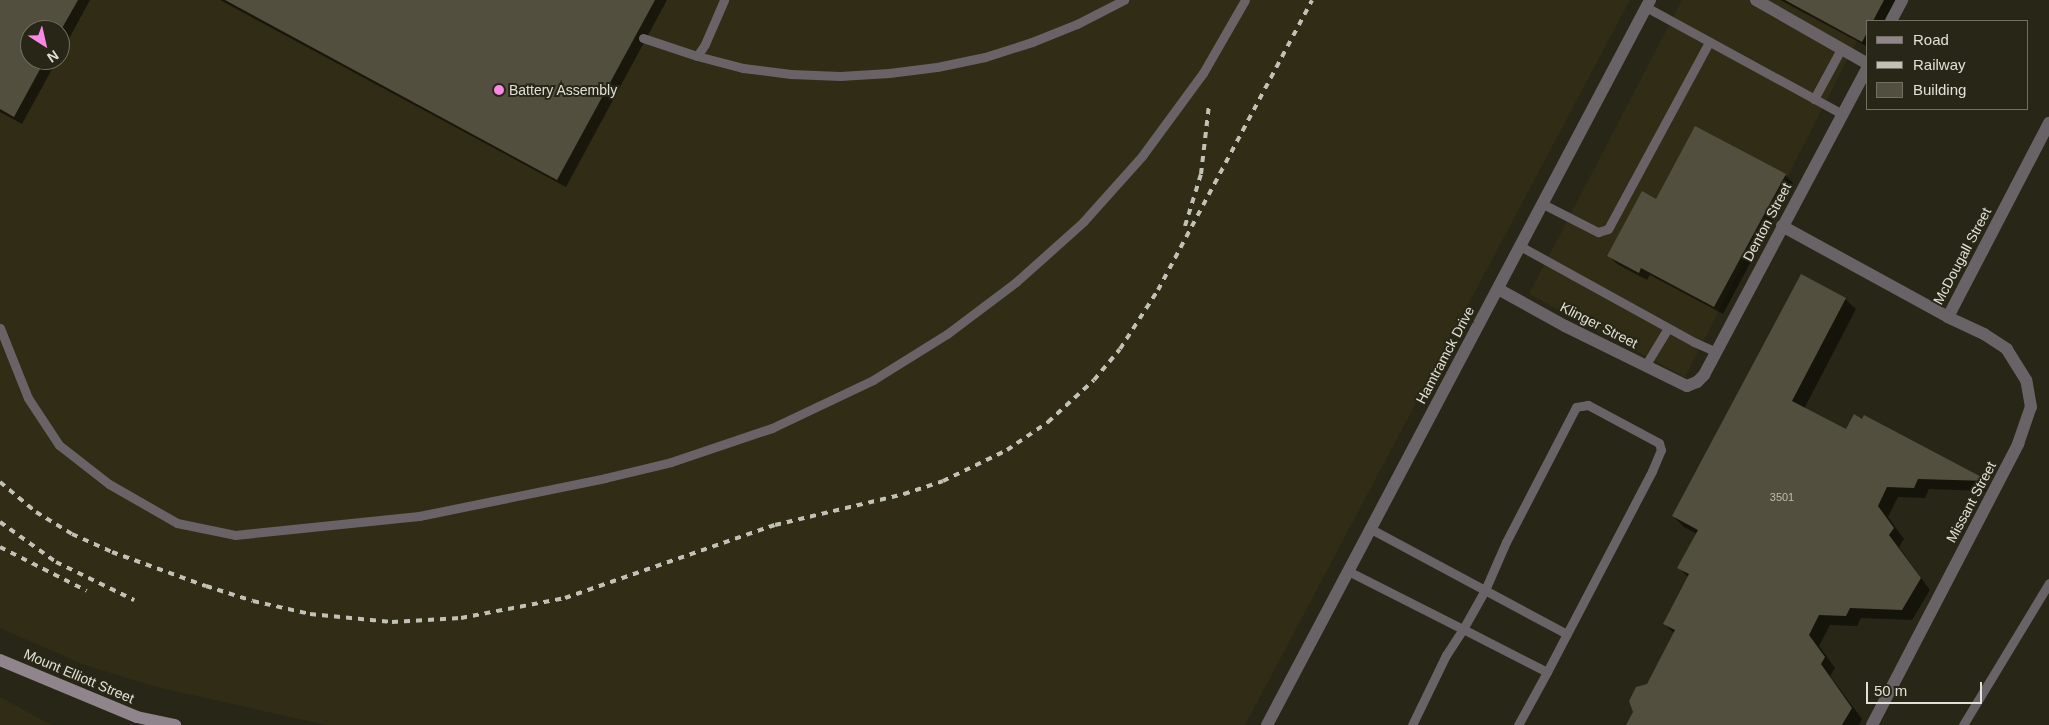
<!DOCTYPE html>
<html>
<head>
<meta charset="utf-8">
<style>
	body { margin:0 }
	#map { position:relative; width:2049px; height:725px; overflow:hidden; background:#282616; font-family:Helvetica,sans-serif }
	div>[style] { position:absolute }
	.built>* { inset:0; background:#302c15 }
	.shadow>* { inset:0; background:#0007 }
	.building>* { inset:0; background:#524f3e }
	.service>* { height:9px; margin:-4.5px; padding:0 4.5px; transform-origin:4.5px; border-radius:4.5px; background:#696267 }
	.minor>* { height:12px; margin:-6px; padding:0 6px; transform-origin:6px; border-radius:6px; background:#696267 }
	.tertiary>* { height:12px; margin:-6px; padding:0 6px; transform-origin:6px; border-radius:6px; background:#696267 }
	.secondary>* { height:12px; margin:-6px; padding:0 6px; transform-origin:6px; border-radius:6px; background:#90848d }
	.rail>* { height:4px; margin-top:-2px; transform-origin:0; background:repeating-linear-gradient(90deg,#c2c1b6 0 6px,transparent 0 12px) }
	.dots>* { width:14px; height:14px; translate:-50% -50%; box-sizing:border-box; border:2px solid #282616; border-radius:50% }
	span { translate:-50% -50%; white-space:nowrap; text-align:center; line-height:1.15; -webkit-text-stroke:4px #282616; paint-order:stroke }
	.number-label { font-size:11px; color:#bdbcb0 }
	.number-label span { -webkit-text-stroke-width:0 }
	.poi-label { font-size:14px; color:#e1e0d6 }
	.left { translate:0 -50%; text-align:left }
	.street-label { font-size:14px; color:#e1e0d6 }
	.legend { position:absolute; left:1866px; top:20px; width:162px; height:90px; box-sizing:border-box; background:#282616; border:1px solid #727063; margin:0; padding:6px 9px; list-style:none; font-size:15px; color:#e1e0d6 }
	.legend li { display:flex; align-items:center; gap:10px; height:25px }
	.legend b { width:25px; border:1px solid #727063 }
	.north { position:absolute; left:20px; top:20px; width:50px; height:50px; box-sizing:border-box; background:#282616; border:1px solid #727063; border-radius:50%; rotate:145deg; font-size:14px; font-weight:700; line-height:20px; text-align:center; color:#e1e0d6 }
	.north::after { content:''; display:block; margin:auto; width:18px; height:22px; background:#fb87e6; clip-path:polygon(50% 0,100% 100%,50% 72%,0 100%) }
	.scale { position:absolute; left:1866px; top:682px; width:116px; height:22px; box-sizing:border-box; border:2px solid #e1e0d6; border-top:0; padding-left:6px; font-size:15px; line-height:18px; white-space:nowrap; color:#e1e0d6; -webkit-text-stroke:4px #282616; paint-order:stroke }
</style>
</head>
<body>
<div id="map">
	<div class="built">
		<i style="clip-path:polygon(evenodd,0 0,1630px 0,1245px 725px,326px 725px,156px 687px,82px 664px,0 628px,0 0,30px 30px,60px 30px,60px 60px,30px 60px,30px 30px)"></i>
		<i style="clip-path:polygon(1682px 0,1878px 0,1685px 377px,1529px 294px)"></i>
		<i style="clip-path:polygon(0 697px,52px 725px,0 725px)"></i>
	</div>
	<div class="shadow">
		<i style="clip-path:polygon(0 0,90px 0,60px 55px,60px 30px,30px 30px,30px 60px,57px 60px,22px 124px,0 112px)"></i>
		<i style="clip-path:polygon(220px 0,667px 0,566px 187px)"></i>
		<i style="clip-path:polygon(1780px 0,1897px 0,1885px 21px,1868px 21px,1868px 47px)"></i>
		<i style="clip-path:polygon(1785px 175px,1793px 183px,1723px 314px,1650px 275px,1647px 280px,1617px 264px,1609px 256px)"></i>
		<i style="clip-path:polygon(1845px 299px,1856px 309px,1804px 409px,1846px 431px,1975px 475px,1986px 486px,1986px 491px,1929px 489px,1925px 498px,1898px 497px,1888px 517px,1904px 539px,1899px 547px,1930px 590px,1912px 620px,1861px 618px,1857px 626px,1830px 625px,1819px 646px,1835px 668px,1830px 676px,1862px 719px,1859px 725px,1627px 725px,1675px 634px,1664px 624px,1689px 578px,1678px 567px,1697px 534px,1684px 527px,1673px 516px)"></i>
	</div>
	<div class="building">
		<i style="clip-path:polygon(0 0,78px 0,61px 30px,30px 30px,30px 60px,45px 60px,14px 117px,0 109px)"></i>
		<i style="clip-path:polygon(225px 0,655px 0,557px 180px)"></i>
		<i style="clip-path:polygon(1785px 0,1884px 0,1873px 21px,1868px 21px,1868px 31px,1862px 42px)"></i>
		<i style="clip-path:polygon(1695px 126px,1786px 174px,1714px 307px,1641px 268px,1639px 273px,1607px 256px,1642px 191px,1656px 199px)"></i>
		<i style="clip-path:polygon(1801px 274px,1846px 298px,1792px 401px,1846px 429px,1854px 414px,1862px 419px,1864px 415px,1989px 481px,1918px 479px,1914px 488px,1887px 487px,1878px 506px,1894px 528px,1889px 535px,1921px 578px,1902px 610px,1850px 608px,1846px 616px,1819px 615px,1809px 635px,1825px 657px,1821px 664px,1852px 708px,1842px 725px,1626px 725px,1633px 712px,1629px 701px,1636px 687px,1647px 684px,1675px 630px,1663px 624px,1689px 574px,1677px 568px,1698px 530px,1672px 516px)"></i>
	</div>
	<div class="service">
		<i style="left:1646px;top:7px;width:223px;rotate:28.6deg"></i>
		<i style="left:643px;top:38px;width:57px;rotate:18.4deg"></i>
		<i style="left:697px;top:56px;width:48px;rotate:14.6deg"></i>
		<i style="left:743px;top:68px;width:48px;rotate:7.1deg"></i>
		<i style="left:791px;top:74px;width:49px;rotate:2.3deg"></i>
		<i style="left:840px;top:76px;width:49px;rotate:-3.5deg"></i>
		<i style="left:889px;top:73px;width:48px;rotate:-7.1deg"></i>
		<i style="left:937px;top:67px;width:49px;rotate:-11.8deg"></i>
		<i style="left:985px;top:57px;width:49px;rotate:-17.7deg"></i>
		<i style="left:1032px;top:42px;width:48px;rotate:-21.8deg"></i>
		<i style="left:1077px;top:24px;width:53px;rotate:-27.1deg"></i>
		<i style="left:697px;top:56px;width:14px;rotate:-56deg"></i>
		<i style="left:705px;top:44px;width:48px;rotate:-66.6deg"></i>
		<i style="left:1814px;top:99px;width:57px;rotate:-61.6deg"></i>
		<i style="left:1543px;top:204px;width:62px;rotate:27deg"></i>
		<i style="left:1598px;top:232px;width:10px;rotate:-17deg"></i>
		<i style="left:1608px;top:229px;width:213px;rotate:-61.6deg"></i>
		<i style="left:1520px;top:246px;width:199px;rotate:28.9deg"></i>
		<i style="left:1694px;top:342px;width:24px;rotate:24deg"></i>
		<i style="left:0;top:328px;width:75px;rotate:68.2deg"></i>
		<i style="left:28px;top:398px;width:56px;rotate:56.6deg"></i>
		<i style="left:59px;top:445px;width:63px;rotate:38deg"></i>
		<i style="left:109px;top:484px;width:78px;rotate:29.8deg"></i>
		<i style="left:177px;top:523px;width:59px;rotate:11.7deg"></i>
		<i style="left:235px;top:535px;width:185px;rotate:-5.9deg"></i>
		<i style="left:419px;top:516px;width:190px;rotate:-11.5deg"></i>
		<i style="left:605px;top:478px;width:68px;rotate:-13.6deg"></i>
		<i style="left:671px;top:462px;width:107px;rotate:-18.6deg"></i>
		<i style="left:772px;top:428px;width:112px;rotate:-25.4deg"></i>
		<i style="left:873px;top:380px;width:87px;rotate:-31.9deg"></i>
		<i style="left:947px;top:334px;width:86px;rotate:-37deg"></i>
		<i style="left:1016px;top:282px;width:90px;rotate:-41.8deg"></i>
		<i style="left:1083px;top:222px;width:89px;rotate:-48.2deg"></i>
		<i style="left:1142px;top:156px;width:103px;rotate:-53.7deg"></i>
		<i style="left:1203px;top:73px;width:84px;rotate:-60.1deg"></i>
		<i style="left:1645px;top:366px;width:44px;rotate:-58.8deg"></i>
		<i style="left:1371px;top:529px;width:222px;rotate:28.2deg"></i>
		<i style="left:1348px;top:571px;width:129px;rotate:26.8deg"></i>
		<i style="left:1463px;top:629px;width:94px;rotate:27.1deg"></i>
		<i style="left:1547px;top:672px;width:227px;rotate:-62.4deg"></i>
		<i style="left:1652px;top:471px;width:23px;rotate:-67deg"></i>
		<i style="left:1661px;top:450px;width:7px;rotate:-106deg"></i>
		<i style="left:1659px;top:443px;width:81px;rotate:-151.8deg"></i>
		<i style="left:1588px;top:405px;width:12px;rotate:171deg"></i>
		<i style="left:1576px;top:407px;width:152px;rotate:117.4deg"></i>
		<i style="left:1506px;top:542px;width:52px;rotate:113.6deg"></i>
		<i style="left:1485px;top:590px;width:45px;rotate:119.4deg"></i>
		<i style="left:1463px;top:629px;width:31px;rotate:123deg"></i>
		<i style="left:1446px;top:655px;width:78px;rotate:115.9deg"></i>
		<i style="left:1518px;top:725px;width:60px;rotate:-61.3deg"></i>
		<i style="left:1963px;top:725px;width:166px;rotate:-58.8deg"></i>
	</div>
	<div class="minor">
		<i style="left:1756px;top:0;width:129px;rotate:29.7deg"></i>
		<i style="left:1891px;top:21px;width:24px;rotate:-62deg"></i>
		<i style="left:1782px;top:226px;width:189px;rotate:28.7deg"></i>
		<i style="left:1948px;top:317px;width:219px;rotate:-62.5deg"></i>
		<i style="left:1498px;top:289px;width:77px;rotate:28.9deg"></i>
		<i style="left:1565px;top:326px;width:136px;rotate:26.2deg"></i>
		<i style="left:1687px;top:386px;width:11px;rotate:-22deg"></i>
		<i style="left:1697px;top:382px;width:10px;rotate:-45deg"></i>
		<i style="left:1704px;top:375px;width:350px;rotate:-62deg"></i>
		<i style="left:1872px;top:725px;width:317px;rotate:-62.5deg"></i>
		<i style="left:2018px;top:444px;width:39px;rotate:-71deg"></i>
		<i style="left:2031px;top:407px;width:27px;rotate:-100deg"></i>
		<i style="left:2026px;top:380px;width:36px;rotate:-122deg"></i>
		<i style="left:2007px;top:349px;width:27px;rotate:-147deg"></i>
		<i style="left:1984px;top:334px;width:40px;rotate:-155deg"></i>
	</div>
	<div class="tertiary">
		<i style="left:1267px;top:725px;width:820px;rotate:-62.15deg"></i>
	</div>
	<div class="secondary">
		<i style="left:0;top:660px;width:148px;rotate:22.6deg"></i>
		<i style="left:137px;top:717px;width:39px;rotate:12deg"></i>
	</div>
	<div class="rail">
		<i style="left:1185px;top:226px;width:54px;rotate:-72.9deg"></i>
		<i style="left:1201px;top:174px;width:69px;rotate:-83.4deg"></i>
		<i style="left:0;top:482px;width:47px;rotate:39.8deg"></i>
		<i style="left:36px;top:512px;width:42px;rotate:31.4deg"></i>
		<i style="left:72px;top:534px;width:44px;rotate:24.2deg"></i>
		<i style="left:112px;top:552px;width:100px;rotate:19.9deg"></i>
		<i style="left:206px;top:586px;width:49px;rotate:17.7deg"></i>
		<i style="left:253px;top:601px;width:58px;rotate:12.8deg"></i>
		<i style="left:310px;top:614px;width:82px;rotate:5.6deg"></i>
		<i style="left:392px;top:622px;width:69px;rotate:-3.3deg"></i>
		<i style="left:461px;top:618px;width:106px;rotate:-10.9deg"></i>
		<i style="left:565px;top:598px;width:222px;rotate:-19.2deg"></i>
		<i style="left:775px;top:525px;width:133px;rotate:-13.5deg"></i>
		<i style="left:904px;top:494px;width:41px;rotate:-18.4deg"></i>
		<i style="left:943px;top:481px;width:71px;rotate:-25.8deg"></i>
		<i style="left:1007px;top:450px;width:50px;rotate:-34.3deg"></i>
		<i style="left:1048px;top:422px;width:62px;rotate:-42.4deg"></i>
		<i style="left:1094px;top:380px;width:40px;rotate:-50deg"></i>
		<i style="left:1120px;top:349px;width:70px;rotate:-57.2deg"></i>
		<i style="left:1158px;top:290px;width:328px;rotate:-62deg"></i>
		<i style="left:0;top:522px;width:69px;rotate:35.5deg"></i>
		<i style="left:56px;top:562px;width:87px;rotate:26deg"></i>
		<i style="left:0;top:547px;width:97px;rotate:26.8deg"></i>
	</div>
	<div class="dots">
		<i style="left:499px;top:90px;background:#fb87e6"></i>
	</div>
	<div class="number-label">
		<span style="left:1782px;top:497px">3501</span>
	</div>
	<div class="poi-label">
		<span class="left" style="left:509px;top:90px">Battery Assembly</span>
	</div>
	<div class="street-label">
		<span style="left:1767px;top:222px;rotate:-62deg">Denton Street</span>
		<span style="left:1962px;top:256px;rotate:-62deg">McDougall Street</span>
		<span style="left:1599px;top:325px;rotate:27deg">Klinger Street</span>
		<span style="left:1445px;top:355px;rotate:-62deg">Hamtramck Drive</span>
		<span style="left:1971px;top:502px;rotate:-62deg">Missant Street</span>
		<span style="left:79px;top:676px;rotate:23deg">Mount Elliott Street</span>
	</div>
	<ul class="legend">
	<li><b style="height:6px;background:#90848d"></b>Road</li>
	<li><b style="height:6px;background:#c2c1b6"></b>Railway</li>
	<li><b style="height:14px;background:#524f3e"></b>Building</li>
	</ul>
	<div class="north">N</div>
	<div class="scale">50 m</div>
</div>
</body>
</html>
